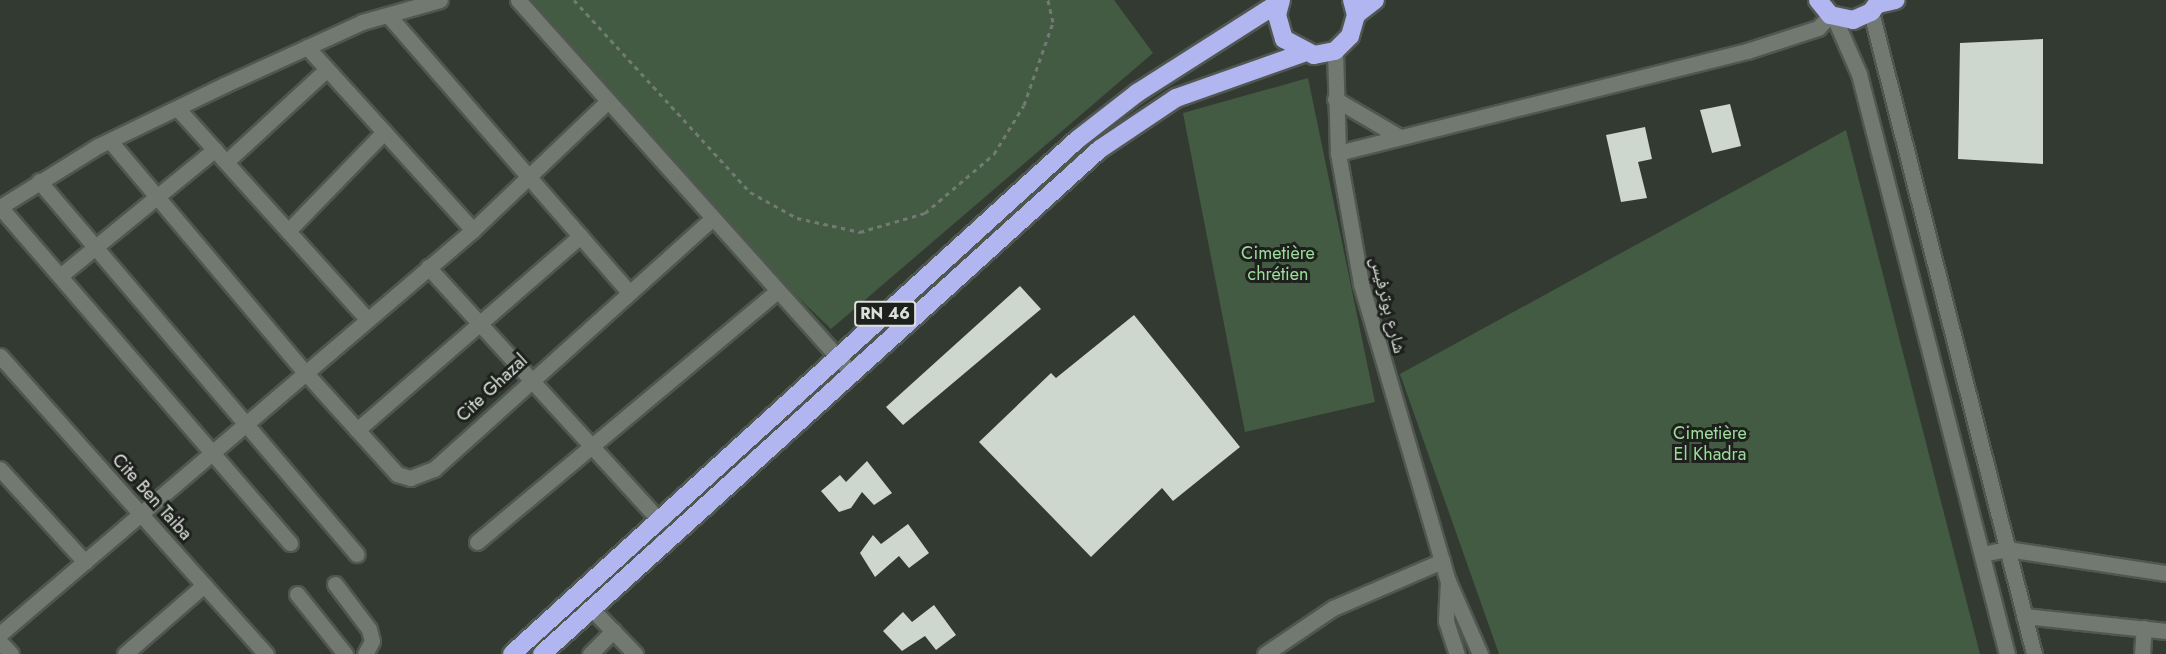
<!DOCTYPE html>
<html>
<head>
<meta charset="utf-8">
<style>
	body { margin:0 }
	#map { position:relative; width:2166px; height:654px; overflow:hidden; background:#333a32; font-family:Jost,"Noto Naskh Arabic",sans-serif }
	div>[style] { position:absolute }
	.green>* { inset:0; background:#435b42 }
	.building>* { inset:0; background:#cdd7cd }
	.path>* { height:3px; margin-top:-1.5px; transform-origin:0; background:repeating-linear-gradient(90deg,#747a73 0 4.5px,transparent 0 9px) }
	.roads { filter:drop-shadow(2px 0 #505650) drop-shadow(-2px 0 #505650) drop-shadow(0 2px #505650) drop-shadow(0 -2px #505650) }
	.minor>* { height:15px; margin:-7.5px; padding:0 7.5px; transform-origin:7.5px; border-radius:7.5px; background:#717971 }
	.highway>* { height:18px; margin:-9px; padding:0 9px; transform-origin:9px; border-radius:9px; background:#b1b6f1 }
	span { translate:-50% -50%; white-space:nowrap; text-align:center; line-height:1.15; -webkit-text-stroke:6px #1d201c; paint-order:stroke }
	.shield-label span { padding:2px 4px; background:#1d201c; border:2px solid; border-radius:4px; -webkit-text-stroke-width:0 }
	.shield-label { font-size:16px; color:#dce0db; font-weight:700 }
	.park-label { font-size:18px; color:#9ddc9b }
	.street-label { font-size:18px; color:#dce0db }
</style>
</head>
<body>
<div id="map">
	<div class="green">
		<i style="clip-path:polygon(524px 0,1114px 0,1153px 53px,831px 329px,722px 224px)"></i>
		<i style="clip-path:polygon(1308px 78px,1375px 402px,1245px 432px,1183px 113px)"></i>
		<i style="clip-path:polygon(1846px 130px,1980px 654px,1499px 654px,1400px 374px)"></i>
	</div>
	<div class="building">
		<i style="clip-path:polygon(2043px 39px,2043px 164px,1958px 159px,1960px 43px)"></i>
		<i style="clip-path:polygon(1730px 104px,1741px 146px,1712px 153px,1700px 110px)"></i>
		<i style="clip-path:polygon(1645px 127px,1652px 159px,1638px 162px,1647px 198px,1621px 202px,1606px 135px)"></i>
		<i style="clip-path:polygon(1020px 286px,1041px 309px,903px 425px,886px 407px)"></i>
		<i style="clip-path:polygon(1134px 315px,1240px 447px,1173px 501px,1162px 488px,1091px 557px,979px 442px,1051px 373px,1056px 378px)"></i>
		<i style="clip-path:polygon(867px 461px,892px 493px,874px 505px,862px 492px,851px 508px,839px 512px,821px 491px,840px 475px,846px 482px)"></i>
		<i style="clip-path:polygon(908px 524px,929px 553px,909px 568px,899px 556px,875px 577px,860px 553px,873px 535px,881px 544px)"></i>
		<i style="clip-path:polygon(934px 605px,956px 635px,936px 650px,925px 636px,902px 651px,883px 631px,903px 612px,912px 622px)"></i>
	</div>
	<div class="path">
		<i style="left:574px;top:0;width:260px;rotate:47.5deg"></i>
		<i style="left:750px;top:192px;width:54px;rotate:29deg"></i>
		<i style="left:797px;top:218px;width:65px;rotate:12.5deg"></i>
		<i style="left:860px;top:232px;width:68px;rotate:-16.3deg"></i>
		<i style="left:925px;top:213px;width:91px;rotate:-40.5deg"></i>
		<i style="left:994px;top:154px;width:57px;rotate:-58.5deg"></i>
		<i style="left:1024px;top:105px;width:88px;rotate:-70.7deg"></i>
		<i style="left:1053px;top:22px;width:23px;rotate:-103deg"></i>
	</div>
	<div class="roads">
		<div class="minor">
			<i style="left:518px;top:0;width:501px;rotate:48.16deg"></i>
			<i style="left:1871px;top:12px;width:662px;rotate:75.75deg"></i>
			<i style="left:388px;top:15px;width:366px;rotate:49deg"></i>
			<i style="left:1834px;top:17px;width:62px;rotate:66.3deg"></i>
			<i style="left:1859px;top:74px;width:599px;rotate:75.69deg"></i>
			<i style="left:307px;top:47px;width:247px;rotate:47.8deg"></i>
			<i style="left:1335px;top:51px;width:102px;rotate:88.3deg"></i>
			<i style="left:1338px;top:153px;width:133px;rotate:80deg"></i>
			<i style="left:1361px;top:284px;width:309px;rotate:73.7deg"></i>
			<i style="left:1448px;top:581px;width:80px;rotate:66.3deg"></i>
			<i style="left:1335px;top:99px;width:73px;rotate:30.4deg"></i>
			<i style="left:178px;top:109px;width:281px;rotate:48deg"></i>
			<i style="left:110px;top:141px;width:301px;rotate:49.9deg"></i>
			<i style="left:304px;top:371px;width:139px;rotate:47.9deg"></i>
			<i style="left:397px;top:474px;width:14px;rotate:17deg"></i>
			<i style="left:410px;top:478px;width:26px;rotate:-21deg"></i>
			<i style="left:434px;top:469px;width:374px;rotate:-42deg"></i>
			<i style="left:1338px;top:153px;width:422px;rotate:-14deg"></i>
			<i style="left:1747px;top:51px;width:75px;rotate:-17.9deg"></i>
			<i style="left:1818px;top:28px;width:18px;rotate:-47deg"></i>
			<i style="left:226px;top:162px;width:137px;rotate:-42.6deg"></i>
			<i style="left:39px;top:181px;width:490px;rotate:49.6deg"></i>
			<i style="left:0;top:207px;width:115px;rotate:-31.9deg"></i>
			<i style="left:98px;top:146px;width:140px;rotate:-25.8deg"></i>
			<i style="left:224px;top:85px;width:152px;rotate:-24.5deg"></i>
			<i style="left:362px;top:22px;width:81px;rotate:-15.8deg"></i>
			<i style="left:0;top:207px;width:444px;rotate:49.2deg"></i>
			<i style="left:288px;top:231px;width:138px;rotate:-45.9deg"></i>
			<i style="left:428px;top:267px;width:344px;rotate:47.6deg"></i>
			<i style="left:60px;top:276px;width:200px;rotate:-39.3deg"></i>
			<i style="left:0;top:356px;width:307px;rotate:48.3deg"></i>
			<i style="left:204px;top:585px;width:105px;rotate:138.9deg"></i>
			<i style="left:357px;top:430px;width:296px;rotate:-41deg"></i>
			<i style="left:0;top:469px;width:126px;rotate:47.6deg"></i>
			<i style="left:477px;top:542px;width:391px;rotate:-39.9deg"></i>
			<i style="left:1982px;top:554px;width:25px;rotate:-11deg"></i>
			<i style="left:2007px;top:549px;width:161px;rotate:8.6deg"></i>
			<i style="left:1448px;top:581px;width:40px;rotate:92.9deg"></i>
			<i style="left:1446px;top:621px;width:35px;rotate:72deg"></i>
			<i style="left:335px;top:584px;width:56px;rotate:52.9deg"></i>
			<i style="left:369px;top:629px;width:12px;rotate:76deg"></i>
			<i style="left:372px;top:641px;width:15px;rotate:118deg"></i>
			<i style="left:204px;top:585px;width:93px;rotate:48.1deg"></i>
			<i style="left:297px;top:594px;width:77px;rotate:51.3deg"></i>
			<i style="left:2024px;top:616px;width:143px;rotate:6deg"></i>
			<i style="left:613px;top:631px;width:32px;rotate:46deg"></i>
			<i style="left:0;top:634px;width:622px;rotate:-40.5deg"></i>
			<i style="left:473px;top:230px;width:184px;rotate:-43.7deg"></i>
			<i style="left:0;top:642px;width:16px;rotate:47deg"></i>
			<i style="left:590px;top:654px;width:33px;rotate:-45deg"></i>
			<i style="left:613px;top:631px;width:30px;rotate:-134deg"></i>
			<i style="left:1265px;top:654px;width:82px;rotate:-34.1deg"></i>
			<i style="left:1333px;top:608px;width:119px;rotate:-23.3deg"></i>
			<i style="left:2142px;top:654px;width:26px;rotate:-86deg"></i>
		</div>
		<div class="highway">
			<i style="left:1281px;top:0;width:16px;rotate:105deg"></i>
			<i style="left:1277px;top:15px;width:25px;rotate:74deg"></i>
			<i style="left:1284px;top:39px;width:34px;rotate:28deg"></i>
			<i style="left:1314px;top:55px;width:21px;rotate:-11deg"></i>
			<i style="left:1335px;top:51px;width:21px;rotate:-45deg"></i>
			<i style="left:1350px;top:36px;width:22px;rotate:-74deg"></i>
			<i style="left:1356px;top:15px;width:16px;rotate:-105deg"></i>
			<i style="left:1818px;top:0;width:19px;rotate:51deg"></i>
			<i style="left:1830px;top:15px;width:24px;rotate:12deg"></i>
			<i style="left:1853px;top:20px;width:20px;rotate:-24deg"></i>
			<i style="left:1871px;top:12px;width:15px;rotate:-53deg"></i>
			<i style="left:1878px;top:4px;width:18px;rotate:-13deg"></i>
			<i style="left:1356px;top:15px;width:24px;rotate:-38deg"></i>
			<i style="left:512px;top:654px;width:765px;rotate:-42.3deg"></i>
			<i style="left:1078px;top:139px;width:75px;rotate:-37.9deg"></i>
			<i style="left:1137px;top:93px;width:169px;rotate:-32.5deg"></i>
			<i style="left:542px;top:654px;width:753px;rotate:-42.15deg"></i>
			<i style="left:1100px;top:149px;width:92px;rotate:-33.9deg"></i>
			<i style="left:1176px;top:98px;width:135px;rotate:-19.5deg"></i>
		</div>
	</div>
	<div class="shield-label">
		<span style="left:885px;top:314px">RN 46</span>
	</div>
	<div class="park-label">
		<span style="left:1278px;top:264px">Cimetière<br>chrétien</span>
		<span style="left:1710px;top:444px">Cimetière<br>El Khadra</span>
	</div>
	<div class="street-label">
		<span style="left:1388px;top:305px;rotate:76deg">شارع بوترفيس</span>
		<span style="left:492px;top:388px;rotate:-43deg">Cite Ghazal</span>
		<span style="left:152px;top:497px;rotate:48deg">Cite Ben Taiba</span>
	</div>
</div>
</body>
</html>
